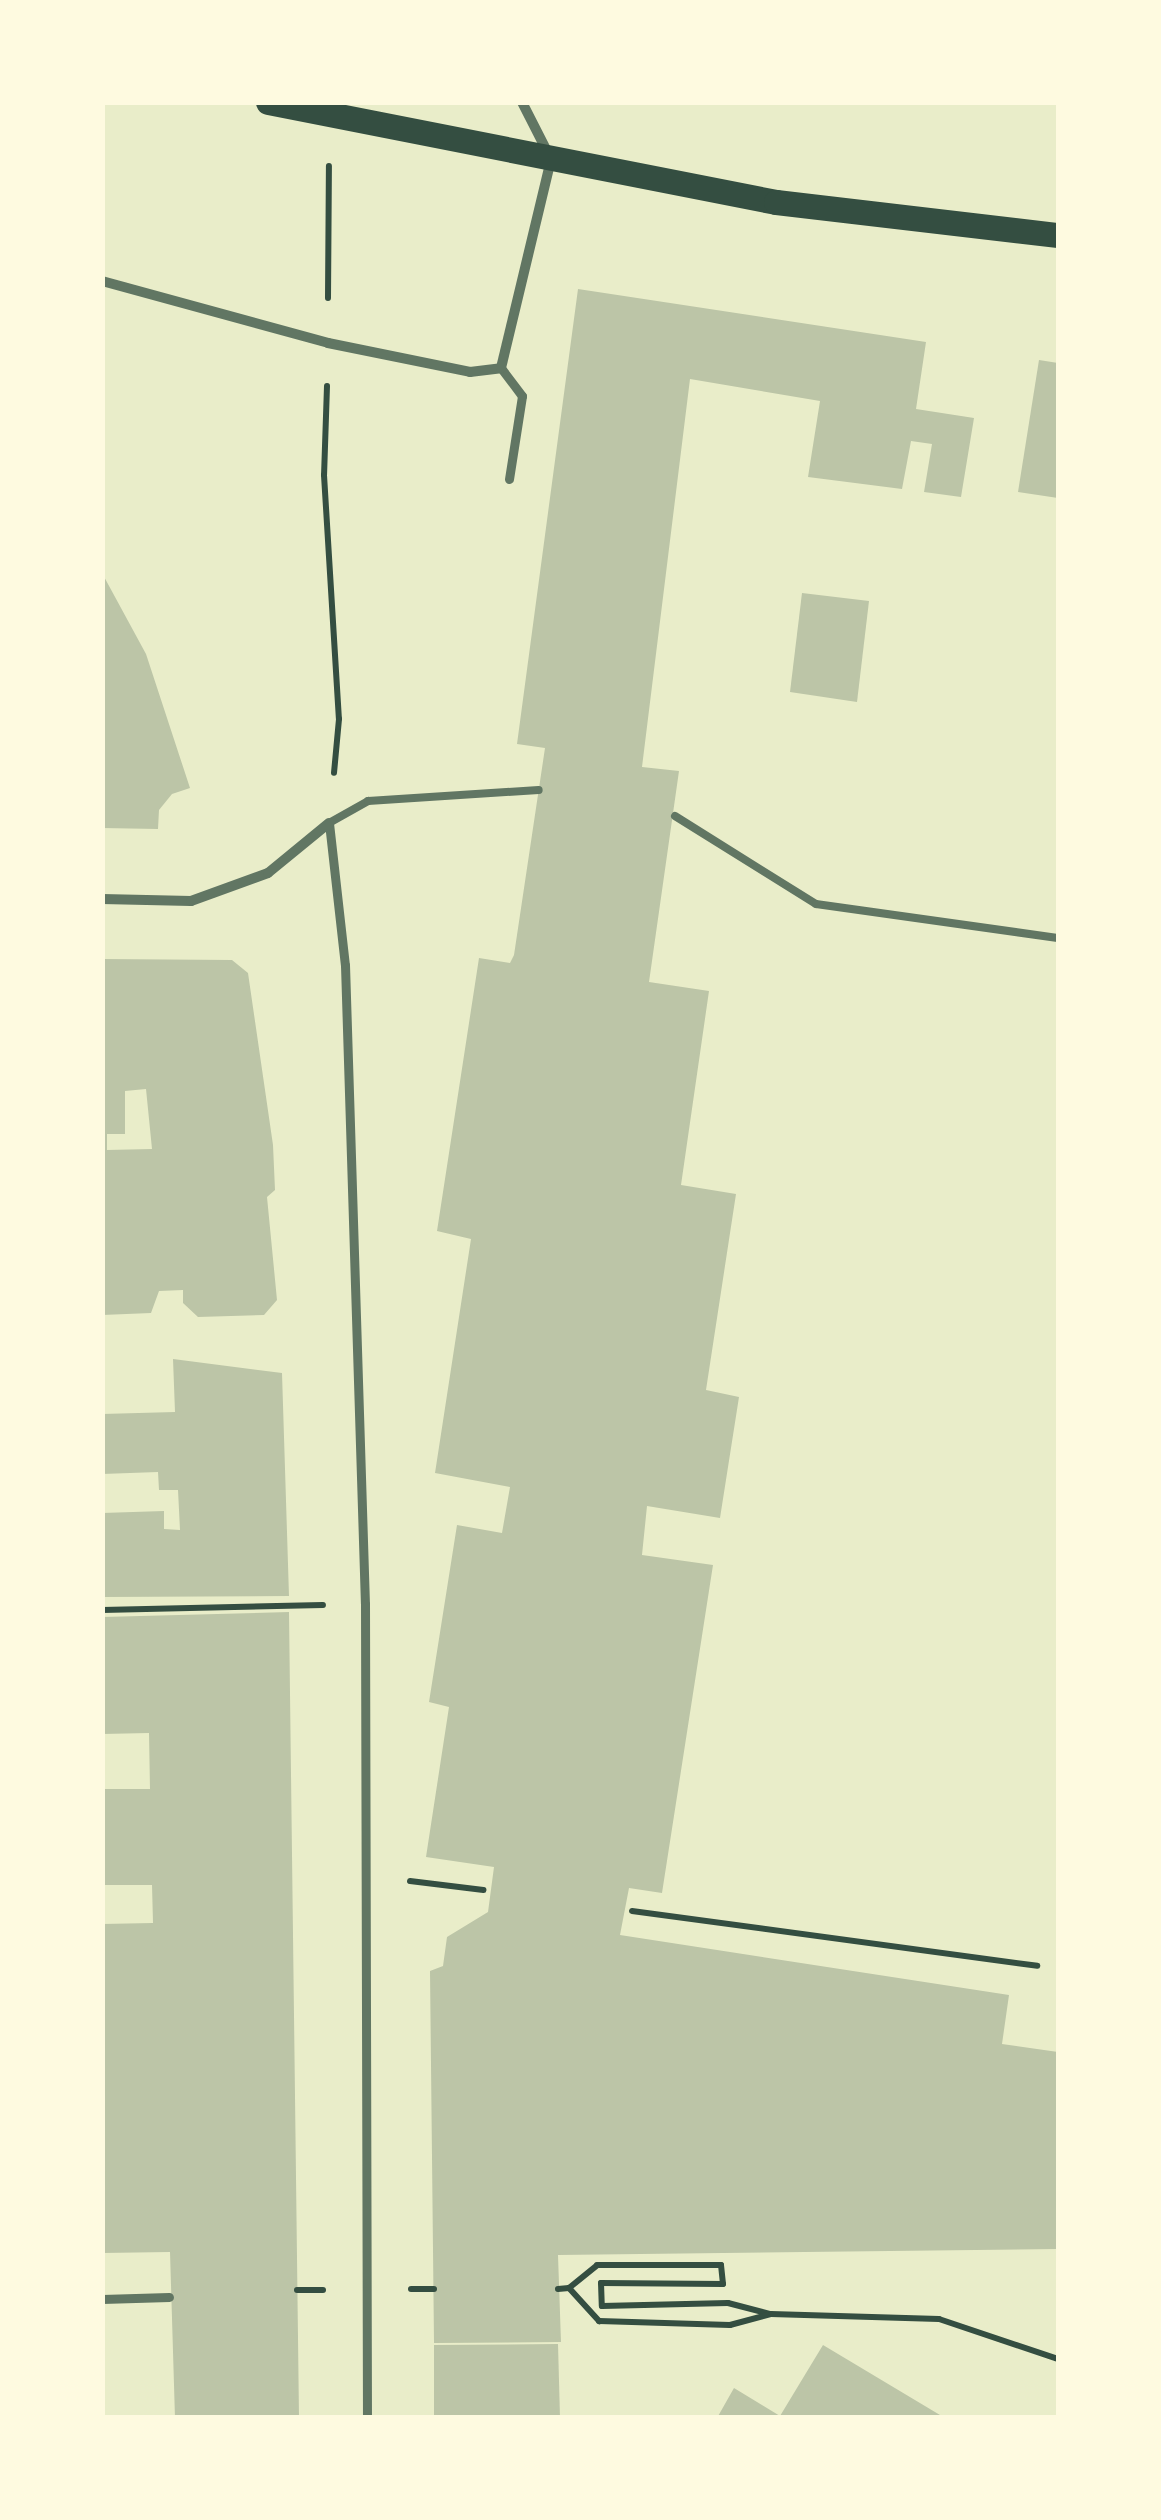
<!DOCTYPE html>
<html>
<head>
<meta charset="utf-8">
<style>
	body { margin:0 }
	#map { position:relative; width:1161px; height:2520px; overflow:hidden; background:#e9edc9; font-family:Montserrat,sans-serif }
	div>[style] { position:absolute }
	.building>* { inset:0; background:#bcc5a7 }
	.path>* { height:6px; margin:-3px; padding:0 3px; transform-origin:3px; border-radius:3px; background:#344e41 }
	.service>* { height:8px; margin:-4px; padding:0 4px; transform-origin:4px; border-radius:4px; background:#617663 }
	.pedestrian>* { height:9px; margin:-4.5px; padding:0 4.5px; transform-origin:4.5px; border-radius:4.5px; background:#617663 }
	.minor>* { height:10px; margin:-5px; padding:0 5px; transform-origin:5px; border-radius:5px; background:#617663 }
	.primary>* { height:25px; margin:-12.5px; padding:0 12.5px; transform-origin:12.5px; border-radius:12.5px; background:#344e41 }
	span { translate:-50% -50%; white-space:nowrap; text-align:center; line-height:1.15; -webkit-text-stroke:9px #fefae0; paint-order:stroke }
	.frame { position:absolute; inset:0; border:105px solid #fefae0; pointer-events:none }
</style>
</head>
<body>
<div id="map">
	<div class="building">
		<i style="clip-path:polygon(578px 289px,926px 342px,916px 409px,974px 418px,961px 497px,924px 492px,932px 444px,911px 441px,902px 489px,808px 477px,820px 401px,690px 379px,642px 767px,679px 771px,649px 982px,709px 991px,681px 1185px,736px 1194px,706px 1390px,739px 1397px,720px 1518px,647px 1506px,642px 1555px,713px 1565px,662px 1893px,629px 1888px,620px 1935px,1009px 1995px,1002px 2044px,1058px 2052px,1058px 2240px,1057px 2249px,558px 2255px,561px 2342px,434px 2343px,430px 1971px,443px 1966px,447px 1937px,488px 1912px,494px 1867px,426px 1857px,449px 1707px,429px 1702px,457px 1525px,502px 1533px,510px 1487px,435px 1473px,471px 1239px,437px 1231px,479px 958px,510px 963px,514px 955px,545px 748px,517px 744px)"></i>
		<i style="clip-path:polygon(1039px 360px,1058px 363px,1058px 498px,1018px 492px)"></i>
		<i style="clip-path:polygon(102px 573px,146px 654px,190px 788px,172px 794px,159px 810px,158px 829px,102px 828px)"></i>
		<i style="clip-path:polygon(802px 593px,869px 601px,857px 702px,790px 692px)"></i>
		<i style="clip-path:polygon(evenodd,102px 959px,232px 960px,248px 973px,273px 1145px,275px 1190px,267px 1197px,277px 1300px,264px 1315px,198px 1317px,183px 1303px,183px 1290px,159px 1291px,151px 1313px,102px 1315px,102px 959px,146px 1089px,152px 1149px,107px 1150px,107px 1134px,125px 1134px,125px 1091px,146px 1089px)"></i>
		<i style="clip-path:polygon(173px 1359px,282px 1373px,289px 1596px,102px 1597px,102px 1513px,164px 1511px,164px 1529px,180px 1530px,178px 1490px,159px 1490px,158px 1472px,102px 1474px,102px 1414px,175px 1412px)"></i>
		<i style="clip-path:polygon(289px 1612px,299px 2418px,175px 2418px,170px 2252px,102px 2253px,102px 1924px,153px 1923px,152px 1885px,102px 1885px,102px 1789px,150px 1789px,149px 1733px,102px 1734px,102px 1617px)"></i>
		<i style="clip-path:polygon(558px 2344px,560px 2418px,434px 2418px,434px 2345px)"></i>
		<i style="clip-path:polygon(823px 2345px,945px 2418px,717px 2418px,734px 2388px,780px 2416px)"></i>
	</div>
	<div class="path">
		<i style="left:328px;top:298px;width:132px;rotate:-89.6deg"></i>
		<i style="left:327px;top:386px;width:89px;rotate:91.9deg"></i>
		<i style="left:324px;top:475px;width:244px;rotate:86.5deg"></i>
		<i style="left:339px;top:719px;width:54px;rotate:95.3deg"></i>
		<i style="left:102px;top:1610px;width:221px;rotate:-1.3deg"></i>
		<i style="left:410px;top:1881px;width:74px;rotate:7deg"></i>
		<i style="left:632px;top:1911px;width:409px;rotate:7.7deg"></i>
		<i style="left:569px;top:2288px;width:36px;rotate:-39deg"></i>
		<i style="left:597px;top:2265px;width:124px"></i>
		<i style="left:721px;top:2265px;width:19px;rotate:84deg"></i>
		<i style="left:723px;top:2284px;width:122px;rotate:-179.5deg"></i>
		<i style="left:601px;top:2283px;width:23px;rotate:88deg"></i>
		<i style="left:602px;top:2306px;width:126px;rotate:-1.4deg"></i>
		<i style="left:728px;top:2303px;width:43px;rotate:14.7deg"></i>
		<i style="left:411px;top:2289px;width:23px"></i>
		<i style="left:558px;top:2289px;width:11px;rotate:-5deg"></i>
		<i style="left:569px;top:2288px;width:45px;rotate:47.7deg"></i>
		<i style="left:599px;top:2321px;width:131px;rotate:1.7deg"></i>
		<i style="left:730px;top:2325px;width:42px;rotate:-15deg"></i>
		<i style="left:771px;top:2314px;width:168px;rotate:1.7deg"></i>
		<i style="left:939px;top:2319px;width:126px;rotate:18.6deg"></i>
		<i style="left:297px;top:2290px;width:26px"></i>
	</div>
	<div class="service">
		<i style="left:675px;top:816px;width:166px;rotate:32deg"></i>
		<i style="left:816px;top:904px;width:244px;rotate:8deg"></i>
		<i style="left:329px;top:823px;width:45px;rotate:-29.4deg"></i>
		<i style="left:368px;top:801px;width:171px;rotate:-3.7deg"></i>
	</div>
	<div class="pedestrian">
		<i style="left:501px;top:368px;width:35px;rotate:53deg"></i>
		<i style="left:522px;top:396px;width:84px;rotate:98.9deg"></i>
		<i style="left:329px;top:823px;width:143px;rotate:83.6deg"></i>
		<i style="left:345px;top:965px;width:639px;rotate:88.21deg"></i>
		<i style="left:365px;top:1604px;width:814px;rotate:89.86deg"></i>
		<i style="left:102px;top:2299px;width:67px;rotate:-1.7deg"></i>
	</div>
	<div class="minor">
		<i style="left:102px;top:281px;width:234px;rotate:15.3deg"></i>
		<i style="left:328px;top:343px;width:145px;rotate:11.5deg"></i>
		<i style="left:470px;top:372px;width:31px;rotate:-7deg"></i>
		<i style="left:501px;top:368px;width:215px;rotate:-76.5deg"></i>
		<i style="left:551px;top:159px;width:64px;rotate:-117deg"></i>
		<i style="left:102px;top:899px;width:89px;rotate:1.3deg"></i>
		<i style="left:191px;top:901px;width:82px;rotate:-20deg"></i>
		<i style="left:268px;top:873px;width:79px;rotate:-39.3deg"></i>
	</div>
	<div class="primary">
		<i style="left:268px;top:102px;width:518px;rotate:11.14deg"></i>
		<i style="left:776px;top:202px;width:284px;rotate:6.7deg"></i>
	</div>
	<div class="frame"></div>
</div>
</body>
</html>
